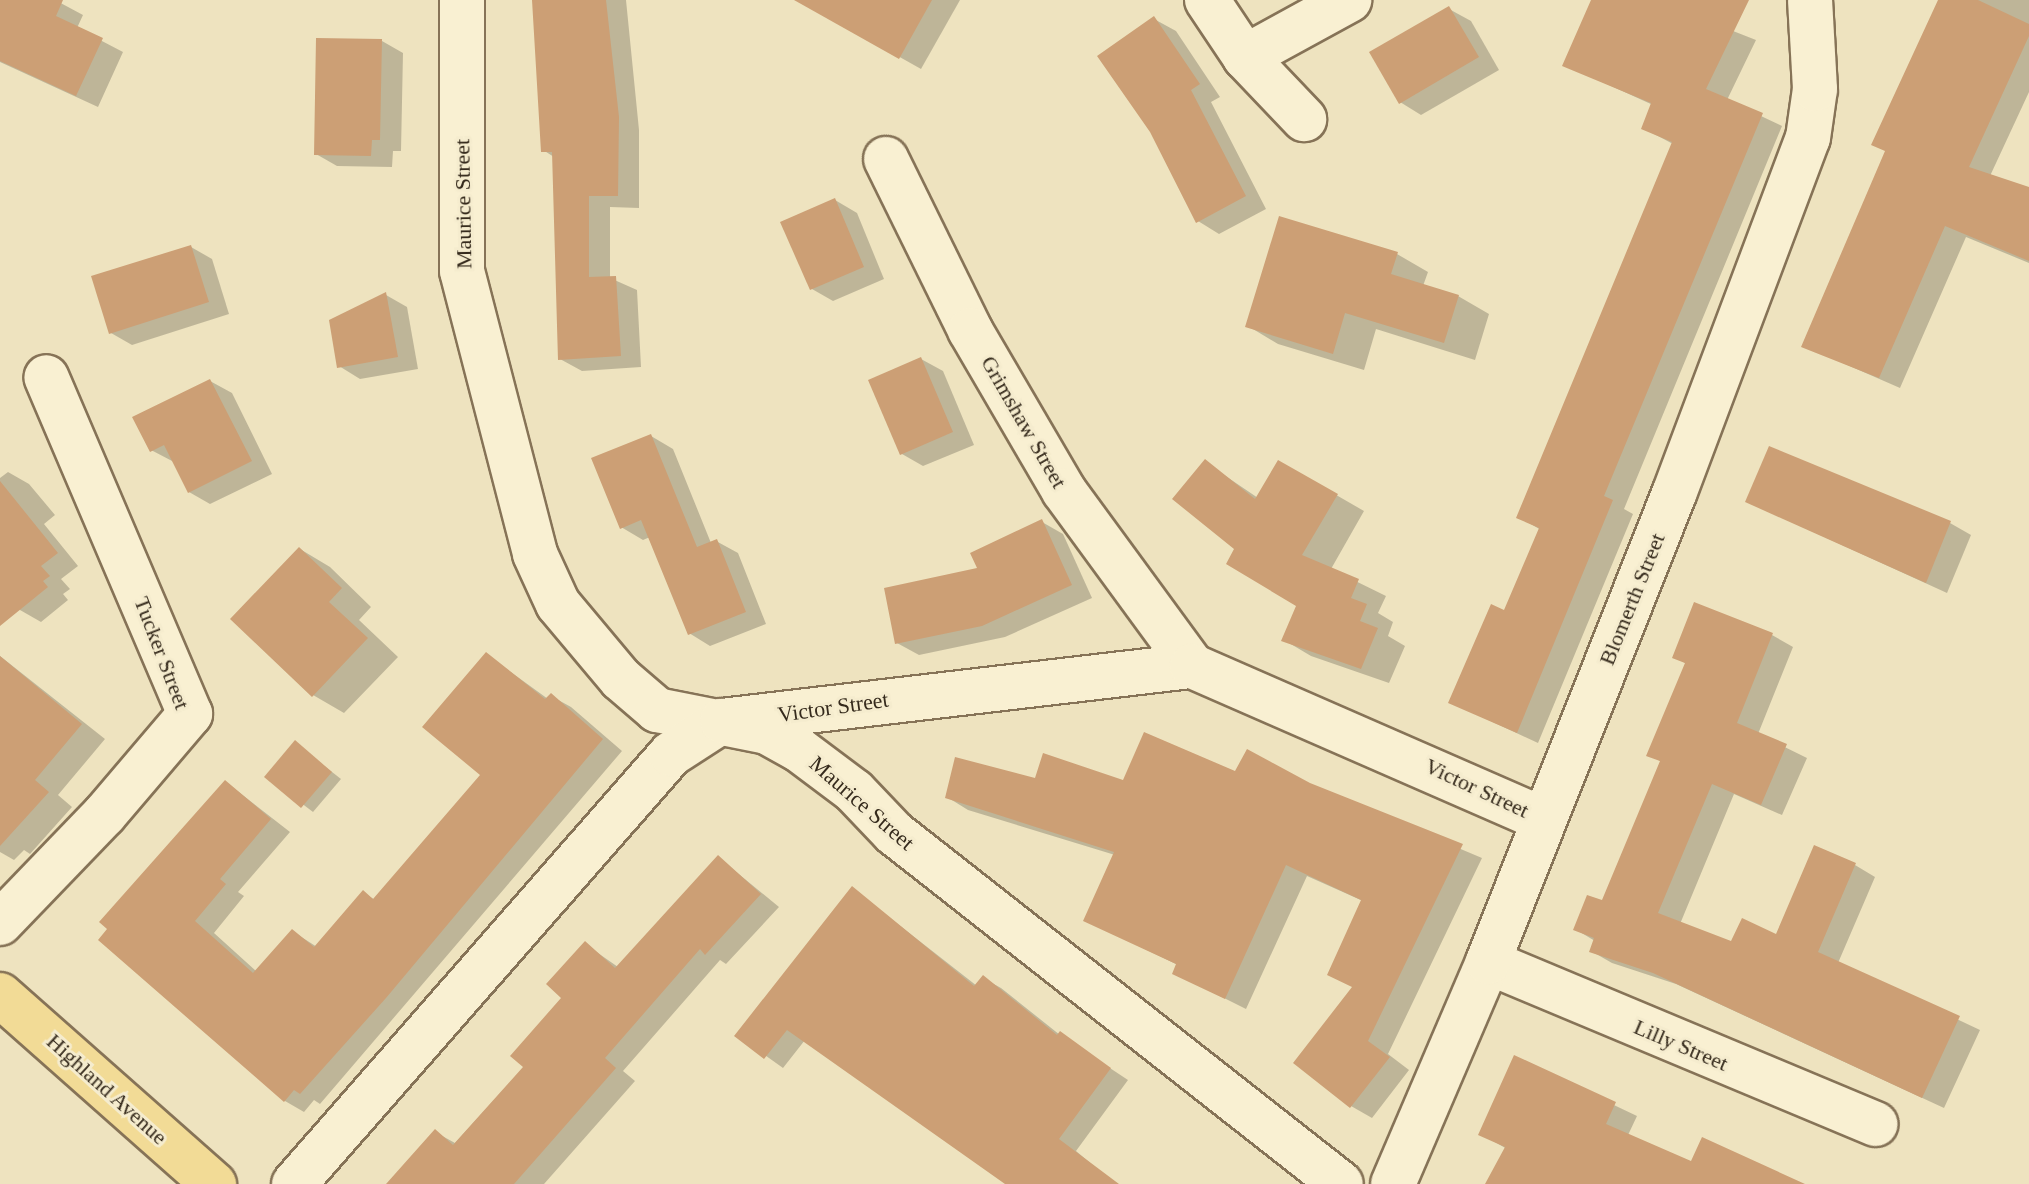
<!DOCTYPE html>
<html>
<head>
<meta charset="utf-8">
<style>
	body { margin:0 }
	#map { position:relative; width:2029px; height:1184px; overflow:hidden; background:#eee3bf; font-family:"Times New Roman",serif }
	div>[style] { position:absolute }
	.shadow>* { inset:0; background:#0003 }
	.building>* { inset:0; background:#cc9f75 }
	.roads { filter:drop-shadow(2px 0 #867357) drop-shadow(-2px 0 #867357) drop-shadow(0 2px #867357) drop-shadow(0 -2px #867357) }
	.minor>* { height:44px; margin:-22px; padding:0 22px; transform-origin:22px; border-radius:22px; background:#f9f0d2 }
	.major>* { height:44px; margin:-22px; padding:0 22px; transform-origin:22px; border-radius:22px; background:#f2db96 }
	span { translate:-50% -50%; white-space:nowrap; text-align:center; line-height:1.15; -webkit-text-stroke:6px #f5ecce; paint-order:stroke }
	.street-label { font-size:22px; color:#352a1c }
</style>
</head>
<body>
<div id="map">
	<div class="shadow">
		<i style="clip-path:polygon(1px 0,55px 0,83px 15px,77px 28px,123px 52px,98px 107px,0 62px)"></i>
		<i style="clip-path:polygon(533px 0,626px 0,639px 130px,639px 208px,610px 207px,610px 278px,637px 290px,641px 367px,582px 371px,560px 359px,554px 157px,543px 150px)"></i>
		<i style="clip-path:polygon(842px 0,960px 0,921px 69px,832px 19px)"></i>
		<i style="clip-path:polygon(1593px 0,1654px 0,1756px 40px,1727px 100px,1782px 126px,1624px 509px,1633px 514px,1538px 743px,1450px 702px,1505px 613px,1541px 530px,1519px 517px,1673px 144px,1643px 128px,1653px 105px,1565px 65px)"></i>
		<i style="clip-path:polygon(1940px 0,2029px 0,2029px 92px,1990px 176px,2029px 189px,2029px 263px,1966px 237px,1900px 388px,1804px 346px,1887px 152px)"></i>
		<i style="clip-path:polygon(1449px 9px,1471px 21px,1499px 70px,1421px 115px,1400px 102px)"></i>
		<i style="clip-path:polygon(1154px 19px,1176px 31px,1220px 97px,1211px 102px,1266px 209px,1219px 234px,1198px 221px)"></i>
		<i style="clip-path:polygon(382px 41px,403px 53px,401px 151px,393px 151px,392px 167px,337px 166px,316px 154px)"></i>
		<i style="clip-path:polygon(835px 200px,857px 213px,884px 279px,833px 301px,812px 289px)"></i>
		<i style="clip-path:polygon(191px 247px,212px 259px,229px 314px,132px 345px,111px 333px)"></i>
		<i style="clip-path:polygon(1397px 254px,1428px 272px,1423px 286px,1458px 296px,1489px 314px,1475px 360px,1376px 329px,1364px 370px,1278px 344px,1248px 326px)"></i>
		<i style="clip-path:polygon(386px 295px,407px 307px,418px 369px,360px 379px,339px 366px)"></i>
		<i style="clip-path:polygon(921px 359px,943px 371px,974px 445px,923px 466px,902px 454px)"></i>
		<i style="clip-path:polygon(210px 381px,232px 393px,272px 474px,210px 504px,189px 492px,174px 462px,151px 450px)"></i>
		<i style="clip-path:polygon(651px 436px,673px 449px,711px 543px,716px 541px,738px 553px,766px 624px,710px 646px,689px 633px,650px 537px,643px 540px,621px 527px)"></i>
		<i style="clip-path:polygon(1205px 462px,1258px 498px,1279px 462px,1364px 511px,1331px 569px,1386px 596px,1378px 613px,1393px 622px,1388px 636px,1405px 646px,1389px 683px,1311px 656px,1284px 640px,1298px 605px,1237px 548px)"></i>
		<i style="clip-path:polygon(8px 472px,29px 484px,55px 515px,44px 524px,78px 566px,61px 579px,70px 589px,63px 594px,68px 600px,41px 622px,20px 610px,0 586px,0 478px)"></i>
		<i style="clip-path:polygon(1748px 502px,1950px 523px,1971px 535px,1947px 593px)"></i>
		<i style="clip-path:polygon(1042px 522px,1063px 534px,1092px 598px,1005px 637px,919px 655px,897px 643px)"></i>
		<i style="clip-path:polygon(300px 549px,330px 567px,371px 607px,359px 620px,398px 657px,344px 713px,313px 695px)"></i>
		<i style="clip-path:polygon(1772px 635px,1793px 647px,1758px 734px,1807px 758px,1782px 815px,1734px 794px,1680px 924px,1732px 944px,1777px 937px,1855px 865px,1875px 877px,1838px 963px,1980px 1030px,1944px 1108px,1676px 984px,1612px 963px,1591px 951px,1595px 941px,1575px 929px,1603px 903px,1662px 762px,1649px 755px,1687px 664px,1674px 657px)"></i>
		<i style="clip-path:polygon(486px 654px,548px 699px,551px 696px,571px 707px,622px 751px,320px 1104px,314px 1100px,304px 1112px,285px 1101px,101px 939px,226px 782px,290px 832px,238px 892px,244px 896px,214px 933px,257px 972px,292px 931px,317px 947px,364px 893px,375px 900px,483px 775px)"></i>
		<i style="clip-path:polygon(0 656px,105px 739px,58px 795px,72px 807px,30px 854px,24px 850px,14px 860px,0 852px)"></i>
		<i style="clip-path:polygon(295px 743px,341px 779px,313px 812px,267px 777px)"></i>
		<i style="clip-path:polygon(1236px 774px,1309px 785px,1482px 858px,1388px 1054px,1409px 1070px,1372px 1118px,1351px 1106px,1363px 901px,1307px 876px,1246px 1009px,1174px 973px,1178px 965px,1085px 920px,1115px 855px,968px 810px,947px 797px,1036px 780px,1124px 782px)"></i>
		<i style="clip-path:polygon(718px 857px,779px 907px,726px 964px,720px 960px,623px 1071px,635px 1081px,544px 1184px,397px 1184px,435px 1132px,455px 1143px,525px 1066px,564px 997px,585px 944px,618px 967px)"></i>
		<i style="clip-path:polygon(853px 889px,977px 986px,983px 978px,1001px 988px,1060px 1035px,1128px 1080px,1076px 1151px,1115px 1184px,1007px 1184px,805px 1040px,783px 1068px,737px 1035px)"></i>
		<i style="clip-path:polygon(1515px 1058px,1637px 1116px,1605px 1184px,1487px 1184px,1507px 1149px,1481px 1134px)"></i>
	</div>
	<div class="building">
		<i style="clip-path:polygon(0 0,63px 0,56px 16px,103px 38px,76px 96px,0 61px)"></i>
		<i style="clip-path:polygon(532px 0,606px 0,619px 117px,618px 196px,589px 196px,589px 277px,616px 276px,621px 356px,558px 360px,552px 152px,541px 152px)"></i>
		<i style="clip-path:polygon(794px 0,932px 0,899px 59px)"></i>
		<i style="clip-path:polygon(1591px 0,1749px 0,1706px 89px,1763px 113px,1604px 496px,1613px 500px,1517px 733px,1448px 703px,1491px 604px,1504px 610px,1539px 528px,1516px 518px,1672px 142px,1641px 129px,1651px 103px,1562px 66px)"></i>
		<i style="clip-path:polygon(1938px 0,1978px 0,2029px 24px,2029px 36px,1969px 167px,2029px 187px,2029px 261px,1945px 226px,1879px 378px,1801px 347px,1885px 151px,1871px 145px)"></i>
		<i style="clip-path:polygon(1449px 6px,1479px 57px,1399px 104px,1369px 52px)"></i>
		<i style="clip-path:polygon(1154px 16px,1200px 84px,1191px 90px,1246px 196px,1196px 223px,1150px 132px,1097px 56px)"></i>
		<i style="clip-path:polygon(316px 38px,382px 39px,380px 140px,372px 140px,371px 156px,314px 155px)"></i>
		<i style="clip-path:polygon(835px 198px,864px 267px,810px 290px,780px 222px)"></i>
		<i style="clip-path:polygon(1279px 216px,1398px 252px,1391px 274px,1459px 295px,1444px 343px,1345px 313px,1333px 354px,1245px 327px)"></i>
		<i style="clip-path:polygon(191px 245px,209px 302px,109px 334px,91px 276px)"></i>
		<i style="clip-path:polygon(386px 292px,398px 357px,337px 368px,329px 320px)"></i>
		<i style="clip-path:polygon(921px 357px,953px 432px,900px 455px,868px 380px)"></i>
		<i style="clip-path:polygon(210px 379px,252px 461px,188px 493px,164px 445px,150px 452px,132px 417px)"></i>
		<i style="clip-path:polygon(651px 434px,697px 547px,717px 539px,746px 612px,688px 635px,641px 520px,620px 529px,591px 458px)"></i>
		<i style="clip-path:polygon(1769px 446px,1951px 521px,1926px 583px,1745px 502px)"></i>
		<i style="clip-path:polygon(1205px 459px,1255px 499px,1278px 460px,1338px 494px,1302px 555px,1359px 579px,1351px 598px,1367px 604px,1360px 621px,1378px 628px,1361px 669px,1281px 641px,1296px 606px,1226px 564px,1234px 549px,1172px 499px)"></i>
		<i style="clip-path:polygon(0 481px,58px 553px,41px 566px,50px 576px,43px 581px,48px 587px,0 626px)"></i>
		<i style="clip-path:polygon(1042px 519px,1072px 585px,982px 626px,895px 644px,884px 588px,977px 568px,970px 553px)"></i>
		<i style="clip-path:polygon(299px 547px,342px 588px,329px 602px,368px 638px,312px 697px,230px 619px)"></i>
		<i style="clip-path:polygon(1694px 602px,1773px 633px,1737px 723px,1787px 744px,1761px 805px,1712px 784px,1658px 913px,1731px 941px,1742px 918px,1776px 934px,1814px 845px,1856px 863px,1818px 952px,1960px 1016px,1922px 1098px,1653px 973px,1589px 952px,1594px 938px,1573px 930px,1587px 895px,1602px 900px,1660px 761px,1646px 756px,1685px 663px,1672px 658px)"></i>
		<i style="clip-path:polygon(486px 652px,545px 699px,551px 693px,603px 739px,386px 998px,300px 1094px,294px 1090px,284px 1102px,98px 940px,107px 929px,99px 922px,225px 780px,271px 819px,220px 879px,226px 884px,195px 921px,253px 973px,292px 929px,314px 947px,363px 890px,373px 899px,480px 775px,422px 727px)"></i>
		<i style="clip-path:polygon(0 656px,82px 724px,35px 780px,49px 792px,0 846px)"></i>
		<i style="clip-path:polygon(1144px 732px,1235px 771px,1247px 749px,1310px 783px,1463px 844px,1368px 1041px,1390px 1057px,1350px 1108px,1293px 1063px,1352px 987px,1327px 975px,1361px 900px,1286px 865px,1225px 999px,1172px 974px,1176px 964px,1083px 921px,1114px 852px,945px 798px,955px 757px,1035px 778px,1043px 753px,1123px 780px)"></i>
		<i style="clip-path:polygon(295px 740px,332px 772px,301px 808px,264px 777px)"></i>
		<i style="clip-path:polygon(718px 855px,761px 894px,705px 955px,700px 949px,605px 1058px,616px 1068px,514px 1184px,386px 1184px,435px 1129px,453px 1145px,523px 1067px,510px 1056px,561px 998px,546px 984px,585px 941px,615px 968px)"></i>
		<i style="clip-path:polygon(852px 886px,974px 986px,983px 975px,1057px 1035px,1060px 1031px,1111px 1068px,1059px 1139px,1119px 1184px,1005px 1184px,787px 1030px,764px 1059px,734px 1036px)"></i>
		<i style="clip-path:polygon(1514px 1055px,1616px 1102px,1606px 1124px,1691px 1161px,1702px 1137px,1805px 1184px,1485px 1184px,1505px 1147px,1478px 1135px)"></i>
	</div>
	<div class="roads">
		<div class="minor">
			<i style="left:462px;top:0;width:271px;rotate:90deg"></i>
			<i style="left:462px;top:271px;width:292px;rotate:75.5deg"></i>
			<i style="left:535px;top:554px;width:55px;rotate:65.3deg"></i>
			<i style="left:558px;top:604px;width:98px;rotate:50deg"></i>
			<i style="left:621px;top:679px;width:48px;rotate:40.7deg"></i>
			<i style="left:657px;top:710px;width:112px;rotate:11.3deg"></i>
			<i style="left:767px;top:732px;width:35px;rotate:29deg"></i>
			<i style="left:798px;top:749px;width:70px;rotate:36.9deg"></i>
			<i style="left:854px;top:791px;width:58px;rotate:46.4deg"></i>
			<i style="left:894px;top:833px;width:568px;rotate:38.14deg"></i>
			<i style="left:1207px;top:0;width:69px;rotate:56.3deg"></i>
			<i style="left:1245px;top:57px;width:86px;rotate:46.4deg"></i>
			<i style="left:1245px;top:57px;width:119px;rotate:-28.7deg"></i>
			<i style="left:886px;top:159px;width:191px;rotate:63.8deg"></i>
			<i style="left:970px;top:330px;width:186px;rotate:59.7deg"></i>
			<i style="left:1064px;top:491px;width:217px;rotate:53.8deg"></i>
			<i style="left:0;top:923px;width:150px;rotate:-46.1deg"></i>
			<i style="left:104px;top:815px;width:133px;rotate:-49.6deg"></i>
			<i style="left:190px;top:714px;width:366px;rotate:-113.1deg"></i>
			<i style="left:1488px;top:962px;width:420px;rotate:22.7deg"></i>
			<i style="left:294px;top:1184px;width:572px;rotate:-48.76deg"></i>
			<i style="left:671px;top:754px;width:61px;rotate:-32.9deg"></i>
			<i style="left:722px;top:721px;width:473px;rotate:-6.7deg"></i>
			<i style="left:1192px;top:666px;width:383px;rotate:23.6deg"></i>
			<i style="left:1393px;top:1184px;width:241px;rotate:-66.8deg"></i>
			<i style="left:1488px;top:962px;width:504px;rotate:-68.33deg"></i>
			<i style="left:1674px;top:494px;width:380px;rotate:-69.4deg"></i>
			<i style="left:1808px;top:138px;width:49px;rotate:-81.9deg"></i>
			<i style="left:1815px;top:89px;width:89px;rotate:-93.2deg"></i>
		</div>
		<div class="major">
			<i style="left:0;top:995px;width:286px;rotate:41.5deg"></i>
		</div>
	</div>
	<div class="street-label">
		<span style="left:463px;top:204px;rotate:-91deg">Maurice Street</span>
		<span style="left:1024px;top:422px;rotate:60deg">Grimshaw Street</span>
		<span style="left:1632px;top:599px;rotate:-68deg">Blomerth Street</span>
		<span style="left:162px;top:653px;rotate:69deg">Tucker Street</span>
		<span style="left:833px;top:707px;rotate:-8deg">Victor Street</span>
		<span style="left:1477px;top:788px;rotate:25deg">Victor Street</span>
		<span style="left:862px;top:803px;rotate:41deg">Maurice Street</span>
		<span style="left:1681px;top:1045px;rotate:23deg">Lilly Street</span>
		<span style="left:107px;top:1089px;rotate:42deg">Highland Avenue</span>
	</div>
</div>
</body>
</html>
